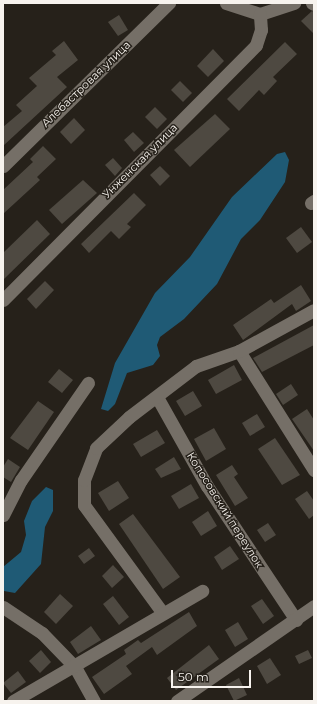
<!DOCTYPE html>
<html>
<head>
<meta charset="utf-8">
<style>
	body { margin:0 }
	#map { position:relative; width:317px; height:704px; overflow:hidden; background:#26211a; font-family:Montserrat,sans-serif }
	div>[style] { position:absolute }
	.water>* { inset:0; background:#1f5a75 }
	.building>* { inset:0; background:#4e4941 }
	.minor>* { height:13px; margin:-6.5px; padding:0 6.5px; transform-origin:6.5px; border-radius:6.5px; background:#756f67 }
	span { translate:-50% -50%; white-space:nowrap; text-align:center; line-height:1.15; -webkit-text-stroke:3px #26211a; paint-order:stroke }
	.street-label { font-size:11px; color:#f7f3ee }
	.frame { position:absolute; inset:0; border:4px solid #f7f3ee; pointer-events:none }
	.scale { position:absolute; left:171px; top:670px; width:80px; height:18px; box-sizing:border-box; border:2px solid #f7f3ee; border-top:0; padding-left:5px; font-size:12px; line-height:14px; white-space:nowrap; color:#f7f3ee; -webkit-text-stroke:3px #26211a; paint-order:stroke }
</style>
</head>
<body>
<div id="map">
	<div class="water">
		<i style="clip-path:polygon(285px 152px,289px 160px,285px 182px,260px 220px,241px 239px,217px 284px,184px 319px,160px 337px,157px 345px,160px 356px,153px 365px,127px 373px,115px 404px,108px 411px,101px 409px,115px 363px,155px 293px,190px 257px,232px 197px,277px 154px)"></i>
		<i style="clip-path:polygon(46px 487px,53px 490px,53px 511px,45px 527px,41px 564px,15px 593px,4px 591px,3px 567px,21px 552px,26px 535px,24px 521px,32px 501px)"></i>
	</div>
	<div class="building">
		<i style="clip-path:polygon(312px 11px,314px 12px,314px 34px,301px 21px)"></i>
		<i style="clip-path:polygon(119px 15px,128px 30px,118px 36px,108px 22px)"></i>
		<i style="clip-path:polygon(64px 41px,78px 60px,57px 77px,67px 87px,3px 146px,3px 127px,22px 111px,16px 105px,37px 86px,29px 78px,56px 55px,52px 51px)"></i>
		<i style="clip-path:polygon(285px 42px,297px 54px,273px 77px,277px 81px,264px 95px,259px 90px,239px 111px,227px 99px)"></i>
		<i style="clip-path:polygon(213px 49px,224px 61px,208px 77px,197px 66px)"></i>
		<i style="clip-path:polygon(180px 81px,192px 93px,183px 102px,171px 90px)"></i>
		<i style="clip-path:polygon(155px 107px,167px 119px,157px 129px,145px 117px)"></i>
		<i style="clip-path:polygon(215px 114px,230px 129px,190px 167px,174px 150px)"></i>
		<i style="clip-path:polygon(74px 118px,85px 130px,71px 144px,60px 132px)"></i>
		<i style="clip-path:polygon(133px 132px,144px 143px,134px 152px,124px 140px)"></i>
		<i style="clip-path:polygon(43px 146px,56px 159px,37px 177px,40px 180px,3px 214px,3px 190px,33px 162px,30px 159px)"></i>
		<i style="clip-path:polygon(113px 158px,122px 168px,115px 176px,105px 165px)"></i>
		<i style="clip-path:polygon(160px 166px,170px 176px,160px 186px,150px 175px)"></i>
		<i style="clip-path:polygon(83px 180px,97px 193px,62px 224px,49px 210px)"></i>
		<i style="clip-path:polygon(134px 193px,146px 205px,127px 224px,131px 227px,119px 239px,111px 231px,89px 253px,81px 244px)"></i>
		<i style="clip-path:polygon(37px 220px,50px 234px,3px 280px,3px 253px)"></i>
		<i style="clip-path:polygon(301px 227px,312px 242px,297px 253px,286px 238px)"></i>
		<i style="clip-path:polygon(45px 281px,54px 290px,36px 309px,27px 299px)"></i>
		<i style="clip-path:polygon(301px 285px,311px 301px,296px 311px,292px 304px,243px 340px,233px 325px,271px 299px,274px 303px)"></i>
		<i style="clip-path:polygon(314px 325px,314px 345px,262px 372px,253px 358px)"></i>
		<i style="clip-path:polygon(234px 365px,242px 380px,216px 394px,208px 380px)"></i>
		<i style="clip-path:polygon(59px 369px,73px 380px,62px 393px,48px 382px)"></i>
		<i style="clip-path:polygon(291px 384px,298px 395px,283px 405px,276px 394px)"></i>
		<i style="clip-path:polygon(193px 391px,202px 406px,185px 416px,176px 401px)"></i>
		<i style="clip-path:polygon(38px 401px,54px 412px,28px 450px,10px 438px)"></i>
		<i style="clip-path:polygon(307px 409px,314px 420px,314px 451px,292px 419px)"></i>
		<i style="clip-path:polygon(257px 414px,265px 427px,250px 436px,242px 423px)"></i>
		<i style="clip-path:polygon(214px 428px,226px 449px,206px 461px,194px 439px)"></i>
		<i style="clip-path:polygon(157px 430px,165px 443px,141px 457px,133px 444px)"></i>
		<i style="clip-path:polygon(275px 438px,300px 475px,282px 485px,258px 449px)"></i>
		<i style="clip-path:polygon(174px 457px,181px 469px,161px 478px,155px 469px)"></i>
		<i style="clip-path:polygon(8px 459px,20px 467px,11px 482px,3px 477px,3px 467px)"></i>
		<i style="clip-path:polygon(232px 465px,238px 474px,234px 477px,248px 498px,235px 506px,216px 475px)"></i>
		<i style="clip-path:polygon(118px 481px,129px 498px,109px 511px,98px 493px)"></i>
		<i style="clip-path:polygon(191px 484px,199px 498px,179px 509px,171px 496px)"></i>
		<i style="clip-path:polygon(307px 491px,314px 501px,314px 515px,309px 519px,295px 499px)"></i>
		<i style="clip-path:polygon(208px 511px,217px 526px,201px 536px,192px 522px)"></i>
		<i style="clip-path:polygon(133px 514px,180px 577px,163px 589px,119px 524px)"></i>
		<i style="clip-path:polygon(268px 523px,276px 535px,265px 542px,257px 530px)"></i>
		<i style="clip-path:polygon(230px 546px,239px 559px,222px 570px,214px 557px)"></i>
		<i style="clip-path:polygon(89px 548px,95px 556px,84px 564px,78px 556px)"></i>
		<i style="clip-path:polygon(113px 565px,124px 577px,112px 588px,102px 576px)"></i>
		<i style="clip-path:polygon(60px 594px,73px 606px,56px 624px,44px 612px)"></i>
		<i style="clip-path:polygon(113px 596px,129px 617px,119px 625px,103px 604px)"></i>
		<i style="clip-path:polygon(262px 599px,274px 616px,263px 624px,251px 606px)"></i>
		<i style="clip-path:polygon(189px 612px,197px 626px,157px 655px,152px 647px,126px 666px,132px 674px,104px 694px,92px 677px,126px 654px,124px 650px,138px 640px,141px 643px)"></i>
		<i style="clip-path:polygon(238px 622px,248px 639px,235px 647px,225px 630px)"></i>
		<i style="clip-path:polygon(91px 626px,101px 640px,78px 654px,70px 642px)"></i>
		<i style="clip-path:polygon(209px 645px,219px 659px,176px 690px,167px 678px)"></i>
		<i style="clip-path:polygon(41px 650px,51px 662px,40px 673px,29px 661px)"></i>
		<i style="clip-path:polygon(308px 650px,312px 658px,299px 664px,295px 656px)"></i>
		<i style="clip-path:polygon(270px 658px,281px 675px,267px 684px,257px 666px)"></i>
		<i style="clip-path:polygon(18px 671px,26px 682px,11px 693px,3px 683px)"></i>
		<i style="clip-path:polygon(239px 678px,247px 695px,234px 701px,226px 685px)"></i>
	</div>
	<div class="minor">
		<i style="left:226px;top:3px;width:36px;rotate:18deg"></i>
		<i style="left:260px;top:14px;width:36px;rotate:-18deg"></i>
		<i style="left:312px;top:3px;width:2px;rotate:27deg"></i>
		<i style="left:3px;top:166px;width:233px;rotate:-44.5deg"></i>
		<i style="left:311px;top:203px;width:4px;rotate:-34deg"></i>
		<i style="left:3px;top:300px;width:359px;rotate:-45.2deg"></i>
		<i style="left:256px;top:45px;width:16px;rotate:-72deg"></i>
		<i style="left:261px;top:30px;width:16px;rotate:-94deg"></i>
		<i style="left:239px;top:351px;width:141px;rotate:57.8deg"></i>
		<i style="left:157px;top:397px;width:102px;rotate:60.7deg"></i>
		<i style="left:207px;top:486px;width:161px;rotate:56.4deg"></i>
		<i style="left:3px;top:515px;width:39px;rotate:-63deg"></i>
		<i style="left:21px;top:480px;width:118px;rotate:-55.4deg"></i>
		<i style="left:3px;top:607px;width:47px;rotate:33.7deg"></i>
		<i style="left:42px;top:633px;width:47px;rotate:45.9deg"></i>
		<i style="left:75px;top:667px;width:39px;rotate:61deg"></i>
		<i style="left:162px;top:612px;width:132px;rotate:-126.1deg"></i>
		<i style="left:84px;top:505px;width:25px;rotate:-90deg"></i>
		<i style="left:84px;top:480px;width:34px;rotate:-69deg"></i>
		<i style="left:96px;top:448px;width:45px;rotate:-43.2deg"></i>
		<i style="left:129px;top:417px;width:84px;rotate:-37.3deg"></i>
		<i style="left:196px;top:366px;width:46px;rotate:-19.2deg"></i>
		<i style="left:239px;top:351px;width:85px;rotate:-28.7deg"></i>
		<i style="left:13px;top:701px;width:219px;rotate:-30.2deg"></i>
		<i style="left:177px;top:701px;width:167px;rotate:-34.7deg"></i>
	</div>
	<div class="street-label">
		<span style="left:86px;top:84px;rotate:-44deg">Алебастровая улица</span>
		<span style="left:140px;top:161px;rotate:-45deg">Унженская улица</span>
		<span style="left:225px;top:510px;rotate:58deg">Копосовский переулок</span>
	</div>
	<div class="frame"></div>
	<div class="scale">50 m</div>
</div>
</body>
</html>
